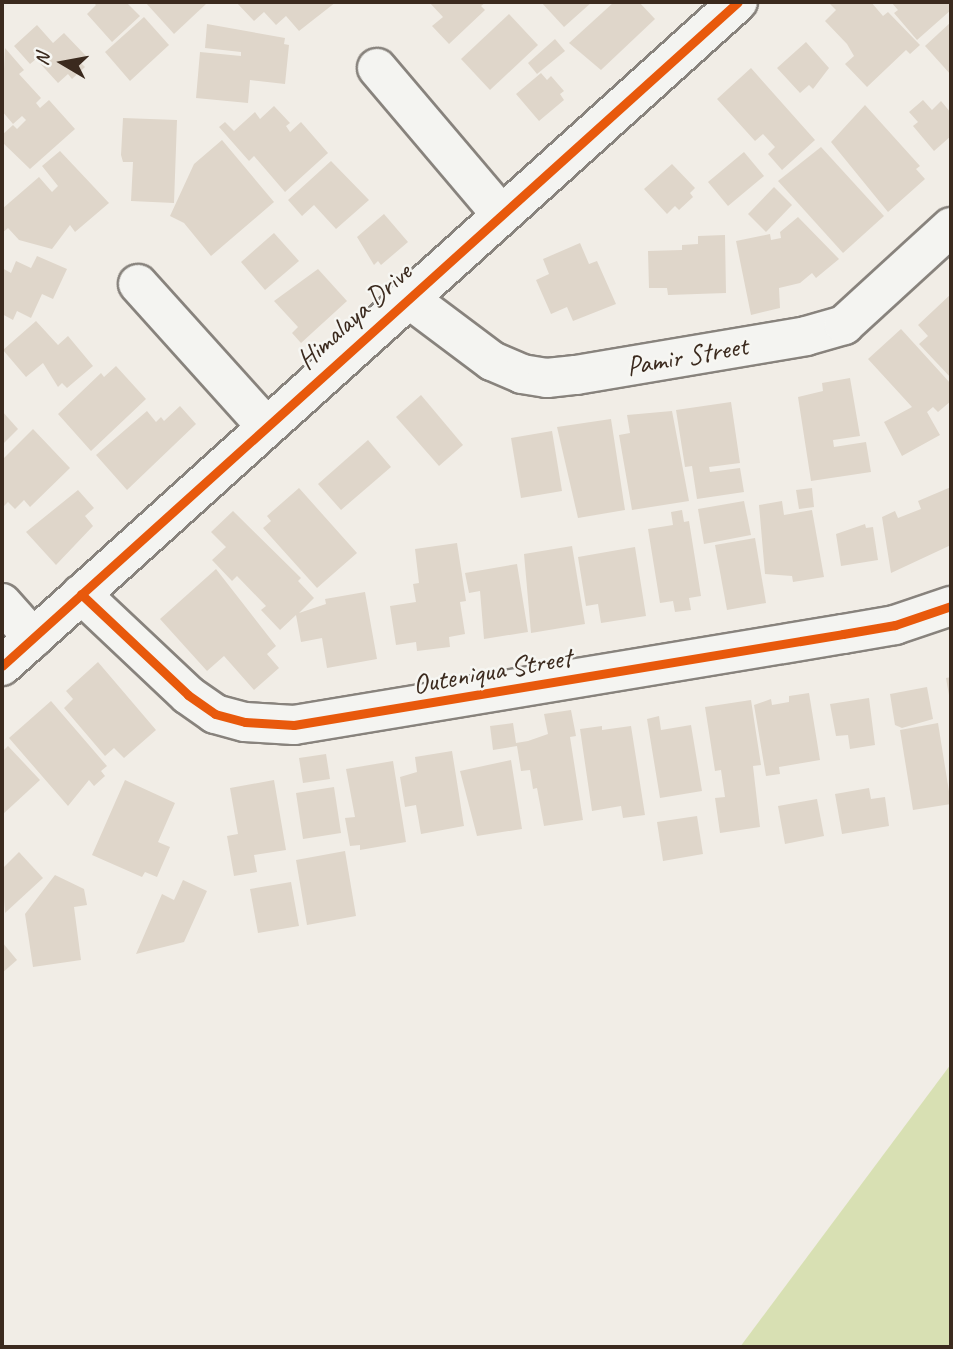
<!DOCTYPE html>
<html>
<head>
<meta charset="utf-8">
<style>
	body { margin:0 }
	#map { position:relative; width:953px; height:1349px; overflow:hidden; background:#f1ede6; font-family:Caveat,sans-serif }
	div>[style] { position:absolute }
	.green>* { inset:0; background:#d8e0b3 }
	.building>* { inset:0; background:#dfd6ca }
	.roads { filter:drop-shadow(2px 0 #88837d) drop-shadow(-2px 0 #88837d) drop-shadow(0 2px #88837d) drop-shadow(0 -2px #88837d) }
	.street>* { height:38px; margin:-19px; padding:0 19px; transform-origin:19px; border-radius:19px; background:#f4f4f1 }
	.cycleway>* { height:9px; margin:-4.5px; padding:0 4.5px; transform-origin:4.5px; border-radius:4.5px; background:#e8590c }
	span { translate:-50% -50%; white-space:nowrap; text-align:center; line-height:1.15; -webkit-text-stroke:5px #f6f6f2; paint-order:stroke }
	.street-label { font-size:28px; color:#3b2a1e }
	.frame { position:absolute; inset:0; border:4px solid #3b2a1e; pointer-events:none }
	.north { position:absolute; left:28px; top:28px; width:70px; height:70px; -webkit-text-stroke:5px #f6f6f2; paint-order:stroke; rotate:280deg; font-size:19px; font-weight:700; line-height:28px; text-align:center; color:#3b2a1e }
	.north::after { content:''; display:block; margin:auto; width:24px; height:32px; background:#3b2a1e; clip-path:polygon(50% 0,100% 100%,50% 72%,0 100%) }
</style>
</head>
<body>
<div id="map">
	<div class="green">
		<i style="clip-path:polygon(951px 1064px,951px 1347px,740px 1347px)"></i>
	</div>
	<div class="building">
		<i style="clip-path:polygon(93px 2px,126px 2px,140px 16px,112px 42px,87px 14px,96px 5px)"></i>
		<i style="clip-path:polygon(145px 2px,204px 2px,206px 4px,174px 34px)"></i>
		<i style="clip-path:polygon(236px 2px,336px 2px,299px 31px,286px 16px,276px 25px,264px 12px,254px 21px)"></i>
		<i style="clip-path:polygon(429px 2px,486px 2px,481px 6px,485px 10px,449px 44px,432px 26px,443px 17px)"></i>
		<i style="clip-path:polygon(541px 2px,592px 2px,564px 27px)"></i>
		<i style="clip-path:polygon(614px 2px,639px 2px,655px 19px,601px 70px,569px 43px)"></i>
		<i style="clip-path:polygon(828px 2px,871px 2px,883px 16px,888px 12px,920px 45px,910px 54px,906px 50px,867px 87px,845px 64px,854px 56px,847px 44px,825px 21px,836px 10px)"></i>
		<i style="clip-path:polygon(891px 2px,951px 2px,951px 10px,917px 40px,894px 13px,898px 10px)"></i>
		<i style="clip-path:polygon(509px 14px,538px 45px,490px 90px,461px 59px)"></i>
		<i style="clip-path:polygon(144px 17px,169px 45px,130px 81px,105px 52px)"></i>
		<i style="clip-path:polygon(951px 22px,951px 75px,925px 46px)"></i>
		<i style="clip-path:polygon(207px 24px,285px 38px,284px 44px,289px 45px,285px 84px,250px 80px,248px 103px,196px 98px,200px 52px,241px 56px,241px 52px,205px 48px)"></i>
		<i style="clip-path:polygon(37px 25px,53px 43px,64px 33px,87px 57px,81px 63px,85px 67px,72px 79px,68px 74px,58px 83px,36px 59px,30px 64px,14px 46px)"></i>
		<i style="clip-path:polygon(555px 39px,565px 51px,537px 74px,528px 63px)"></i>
		<i style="clip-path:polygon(806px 42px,829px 68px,813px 89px,809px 85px,800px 93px,777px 68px)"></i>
		<i style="clip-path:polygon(5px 48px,24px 70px,19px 74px,41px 98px,36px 103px,40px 108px,49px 100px,75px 129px,30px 169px,2px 142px,2px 135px,13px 125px,17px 129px,26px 120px,22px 116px,13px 124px,2px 111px)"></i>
		<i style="clip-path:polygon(751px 68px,815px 140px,782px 170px,768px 154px,775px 147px,763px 134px,755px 141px,717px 99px)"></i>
		<i style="clip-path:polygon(541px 73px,547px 80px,551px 76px,564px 91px,560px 94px,564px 100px,539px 121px,516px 94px)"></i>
		<i style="clip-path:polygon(923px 100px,932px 110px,941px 101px,951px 113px,951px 136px,934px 151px,913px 126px,918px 122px,909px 112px)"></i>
		<i style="clip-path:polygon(865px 105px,920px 166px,916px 169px,925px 179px,888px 212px,831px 142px)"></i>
		<i style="clip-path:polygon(274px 106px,290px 123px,286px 126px,290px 132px,301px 122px,328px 153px,285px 192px,254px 156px,249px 161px,219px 127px,225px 122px,234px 131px,255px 112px,260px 119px)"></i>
		<i style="clip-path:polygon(123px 118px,177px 120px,174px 203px,131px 201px,133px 162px,123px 162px,121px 155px)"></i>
		<i style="clip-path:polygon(222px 140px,274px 202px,211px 256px,184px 223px,170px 216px,194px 164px)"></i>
		<i style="clip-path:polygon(821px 147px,884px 216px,843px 253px,778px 181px)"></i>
		<i style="clip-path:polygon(60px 151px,109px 203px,75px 232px,70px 225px,52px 249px,19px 240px,8px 228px,2px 233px,2px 209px,39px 177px,52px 192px,58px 186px,42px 166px)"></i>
		<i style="clip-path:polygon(744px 152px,764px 176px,728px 206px,708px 182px)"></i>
		<i style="clip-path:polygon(331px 161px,369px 200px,336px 229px,314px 205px,302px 216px,288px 200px)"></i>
		<i style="clip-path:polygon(672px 164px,695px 188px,690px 193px,693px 197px,679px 210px,675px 206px,667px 214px,644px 189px)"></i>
		<i style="clip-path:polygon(774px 187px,792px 205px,766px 232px,748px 214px)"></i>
		<i style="clip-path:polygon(384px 214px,408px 242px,381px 265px,378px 261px,374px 265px,357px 237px)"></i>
		<i style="clip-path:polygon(798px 217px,839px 259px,816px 278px,812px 273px,800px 283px,779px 288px,780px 308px,751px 315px,736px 241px,770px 234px,771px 240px,781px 238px,780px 232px)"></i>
		<i style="clip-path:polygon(274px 233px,299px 261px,265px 290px,241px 262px)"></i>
		<i style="clip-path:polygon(725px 235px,726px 293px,668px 295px,667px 288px,649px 288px,648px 251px,682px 250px,682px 245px,698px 244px,698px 236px)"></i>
		<i style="clip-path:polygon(580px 243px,589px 264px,597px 261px,616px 304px,573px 321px,567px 307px,551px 314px,536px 280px,549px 274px,543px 259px)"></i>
		<i style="clip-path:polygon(37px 256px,67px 269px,53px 299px,42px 294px,31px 318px,17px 311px,13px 320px,2px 314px,2px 268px,11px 273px,16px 261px,31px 268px)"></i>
		<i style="clip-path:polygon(318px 269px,347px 301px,301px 343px,292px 333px,298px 327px,274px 301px)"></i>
		<i style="clip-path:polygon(951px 294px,951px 378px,919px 344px,928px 336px,918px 325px)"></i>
		<i style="clip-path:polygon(36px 321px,58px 345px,68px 336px,93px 366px,67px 388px,62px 383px,58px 387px,43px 363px,26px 377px,3px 350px)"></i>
		<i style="clip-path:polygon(901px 329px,951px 384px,951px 401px,938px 412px,933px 407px,927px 412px,940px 435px,902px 456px,884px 422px,912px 407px,868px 359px)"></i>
		<i style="clip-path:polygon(116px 366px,146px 399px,91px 451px,58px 414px,101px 373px,104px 377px)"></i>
		<i style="clip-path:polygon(850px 378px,860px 436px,833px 440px,834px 447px,866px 442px,871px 472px,811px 481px,798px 397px,823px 391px,822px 383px)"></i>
		<i style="clip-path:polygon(421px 395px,463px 445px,439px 466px,396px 417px)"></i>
		<i style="clip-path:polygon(731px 402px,740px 463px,709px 467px,710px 472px,740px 468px,744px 492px,697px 499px,692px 466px,685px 467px,676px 410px)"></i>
		<i style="clip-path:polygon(180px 406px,196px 424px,127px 490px,96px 455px,147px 411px,156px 422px,161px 417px,164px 421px)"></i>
		<i style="clip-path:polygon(2px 411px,18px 429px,2px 445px)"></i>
		<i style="clip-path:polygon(672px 411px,689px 501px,632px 510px,619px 435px,630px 433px,627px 415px)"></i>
		<i style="clip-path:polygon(611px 419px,625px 510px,578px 518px,557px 427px)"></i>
		<i style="clip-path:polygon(33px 429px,70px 468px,30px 507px,24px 500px,15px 509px,8px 502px,2px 508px,2px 460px)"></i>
		<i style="clip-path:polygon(552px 431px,562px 491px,521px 498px,511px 438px)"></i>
		<i style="clip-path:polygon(368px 440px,391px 467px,341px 510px,318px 484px)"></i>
		<i style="clip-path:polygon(951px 487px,951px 545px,891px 573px,882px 517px,895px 511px,898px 518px,921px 509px,918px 501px)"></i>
		<i style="clip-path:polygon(299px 488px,357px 553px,317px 588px,263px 528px,271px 521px,267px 516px)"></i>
		<i style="clip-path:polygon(812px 488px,814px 507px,799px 509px,796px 490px)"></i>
		<i style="clip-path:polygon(78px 490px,94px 508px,85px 516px,93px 526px,56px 565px,26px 532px)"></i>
		<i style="clip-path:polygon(744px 501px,751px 535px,704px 544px,698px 509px)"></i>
		<i style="clip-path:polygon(782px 501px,784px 515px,812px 510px,824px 577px,793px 582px,792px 576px,765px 574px,759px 505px)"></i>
		<i style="clip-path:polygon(682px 510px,684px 522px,689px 521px,701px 596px,689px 598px,691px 610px,675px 612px,673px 601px,660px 603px,648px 529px,673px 525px,671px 512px)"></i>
		<i style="clip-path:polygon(233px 511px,301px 578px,298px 581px,314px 598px,299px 613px,326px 604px,325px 599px,365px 592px,377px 659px,327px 668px,322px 638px,301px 642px,296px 615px,280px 630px,261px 610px,266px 606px,237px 576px,232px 581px,212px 560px,226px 547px,211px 532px)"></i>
		<i style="clip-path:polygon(865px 524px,866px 528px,873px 527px,878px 560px,841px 566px,836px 534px)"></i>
		<i style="clip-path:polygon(755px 538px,766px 603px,727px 610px,715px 545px)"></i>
		<i style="clip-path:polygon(457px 543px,466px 601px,460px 602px,465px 634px,449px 637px,450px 647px,417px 651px,416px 642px,396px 645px,390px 606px,416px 602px,413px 584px,419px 583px,415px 549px)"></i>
		<i style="clip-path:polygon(572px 546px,585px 624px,531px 633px,524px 554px)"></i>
		<i style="clip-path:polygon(635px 547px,646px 616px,601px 623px,598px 604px,586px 606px,578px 557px)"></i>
		<i style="clip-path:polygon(517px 564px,528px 632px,484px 639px,480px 591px,469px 593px,465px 573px)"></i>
		<i style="clip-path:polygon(216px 569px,276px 646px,267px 654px,279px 668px,254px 690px,224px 656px,207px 671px,160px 619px)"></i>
		<i style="clip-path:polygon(98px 662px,156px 730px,124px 758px,114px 748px,105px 756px,64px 708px,73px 699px,66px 691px)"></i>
		<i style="clip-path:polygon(951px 677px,951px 701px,950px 701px,946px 678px)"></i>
		<i style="clip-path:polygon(927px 687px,933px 719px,902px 728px,895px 725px,890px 694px)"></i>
		<i style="clip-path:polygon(809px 693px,820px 760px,779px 767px,780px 774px,766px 776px,754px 705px,771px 699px,772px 705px,789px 702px,789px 696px)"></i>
		<i style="clip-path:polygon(869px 698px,875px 745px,850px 749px,848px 735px,836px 736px,830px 704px)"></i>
		<i style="clip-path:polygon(751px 700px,761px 765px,753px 766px,760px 827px,720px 833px,715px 798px,725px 797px,721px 770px,715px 771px,705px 707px)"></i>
		<i style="clip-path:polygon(51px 701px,107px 766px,101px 771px,105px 776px,94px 786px,89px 780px,68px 806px,9px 738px)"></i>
		<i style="clip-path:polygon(571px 710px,576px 736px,570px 737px,583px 820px,544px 826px,537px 788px,533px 789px,530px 770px,521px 771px,517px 746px,493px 750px,490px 726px,513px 723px,516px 743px,528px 741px,548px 734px,544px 714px)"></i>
		<i style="clip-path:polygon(659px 716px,661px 730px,691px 725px,702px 791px,660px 798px,647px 719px)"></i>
		<i style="clip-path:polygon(938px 723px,951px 804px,913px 810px,900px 730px)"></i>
		<i style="clip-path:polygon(602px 726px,602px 730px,631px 726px,645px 815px,623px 818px,621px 806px,592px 811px,580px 729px)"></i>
		<i style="clip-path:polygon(8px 746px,40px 780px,2px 815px,2px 752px)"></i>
		<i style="clip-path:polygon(452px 751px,464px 826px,421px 834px,416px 805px,405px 807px,400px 777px,417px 772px,415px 757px)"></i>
		<i style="clip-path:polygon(326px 754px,330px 779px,303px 783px,299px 758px)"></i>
		<i style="clip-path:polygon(511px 760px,522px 829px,477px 836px,460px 771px)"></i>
		<i style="clip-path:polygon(393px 761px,406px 842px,360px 850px,360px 845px,350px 846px,345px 818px,355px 817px,346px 769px)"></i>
		<i style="clip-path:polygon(125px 780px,175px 803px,158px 842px,170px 847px,157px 877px,145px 872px,142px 877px,92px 855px)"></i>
		<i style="clip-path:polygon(274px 780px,286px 850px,254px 855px,257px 872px,234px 876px,227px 836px,238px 834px,230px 788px)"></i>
		<i style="clip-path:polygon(334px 787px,341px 833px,303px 839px,296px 793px)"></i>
		<i style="clip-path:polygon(869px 788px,871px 799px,885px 797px,889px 826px,842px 834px,835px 794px)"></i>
		<i style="clip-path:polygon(817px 799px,824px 836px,785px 844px,778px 806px)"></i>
		<i style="clip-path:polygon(697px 816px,703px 854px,663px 861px,657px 822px)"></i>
		<i style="clip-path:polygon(345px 851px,356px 916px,307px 925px,296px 860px)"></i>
		<i style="clip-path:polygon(19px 852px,43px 878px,5px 913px,2px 869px)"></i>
		<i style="clip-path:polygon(55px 875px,84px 889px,87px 905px,74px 907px,81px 960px,33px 967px,25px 914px)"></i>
		<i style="clip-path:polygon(183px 880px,207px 891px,184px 942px,136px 954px,162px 894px,174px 900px)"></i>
		<i style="clip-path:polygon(291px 882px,299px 926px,258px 933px,250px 889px)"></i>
		<i style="clip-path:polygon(2px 942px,17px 960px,2px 973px)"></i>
	</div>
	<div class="roads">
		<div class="street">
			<i style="left:377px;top:68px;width:190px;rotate:49.7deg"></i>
			<i style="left:138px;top:284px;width:191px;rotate:48deg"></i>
			<i style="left:408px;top:298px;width:105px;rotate:36.9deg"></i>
			<i style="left:492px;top:361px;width:33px;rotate:23deg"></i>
			<i style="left:522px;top:374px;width:25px;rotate:9deg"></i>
			<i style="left:547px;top:378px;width:29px;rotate:-6deg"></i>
			<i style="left:576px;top:375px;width:233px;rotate:-9.6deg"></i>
			<i style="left:806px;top:336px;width:40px;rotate:-16deg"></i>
			<i style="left:844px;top:325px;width:145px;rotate:-42.5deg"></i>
			<i style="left:81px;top:594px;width:147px;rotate:43.3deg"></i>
			<i style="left:188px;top:695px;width:33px;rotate:35deg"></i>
			<i style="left:215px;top:714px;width:31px;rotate:15deg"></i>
			<i style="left:245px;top:722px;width:49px;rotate:3.5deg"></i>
			<i style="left:294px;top:725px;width:556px;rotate:-9.41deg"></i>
			<i style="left:843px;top:634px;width:53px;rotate:-9.8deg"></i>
			<i style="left:895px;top:625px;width:59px;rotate:-18.7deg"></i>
			<i style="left:2px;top:603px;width:47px;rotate:48.5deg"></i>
			<i style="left:2px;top:666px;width:991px;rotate:-42.06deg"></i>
		</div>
	</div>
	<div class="cycleway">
		<i style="left:81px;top:594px;width:147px;rotate:43.3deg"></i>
		<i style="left:188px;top:695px;width:33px;rotate:35deg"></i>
		<i style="left:215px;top:714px;width:31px;rotate:15deg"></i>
		<i style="left:245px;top:722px;width:49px;rotate:3.5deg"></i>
		<i style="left:294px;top:725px;width:556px;rotate:-9.41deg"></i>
		<i style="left:843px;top:634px;width:53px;rotate:-9.8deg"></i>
		<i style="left:895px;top:625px;width:59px;rotate:-18.7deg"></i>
		<i style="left:2px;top:666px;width:991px;rotate:-42.06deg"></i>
	</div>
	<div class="street-label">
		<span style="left:354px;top:316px;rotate:-42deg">Himalaya Drive</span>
		<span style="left:687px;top:356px;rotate:-10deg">Pamir Street</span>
		<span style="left:492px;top:671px;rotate:-10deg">Outeniqua Street</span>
	</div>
	<div class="frame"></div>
	<div class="north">N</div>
</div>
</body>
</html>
